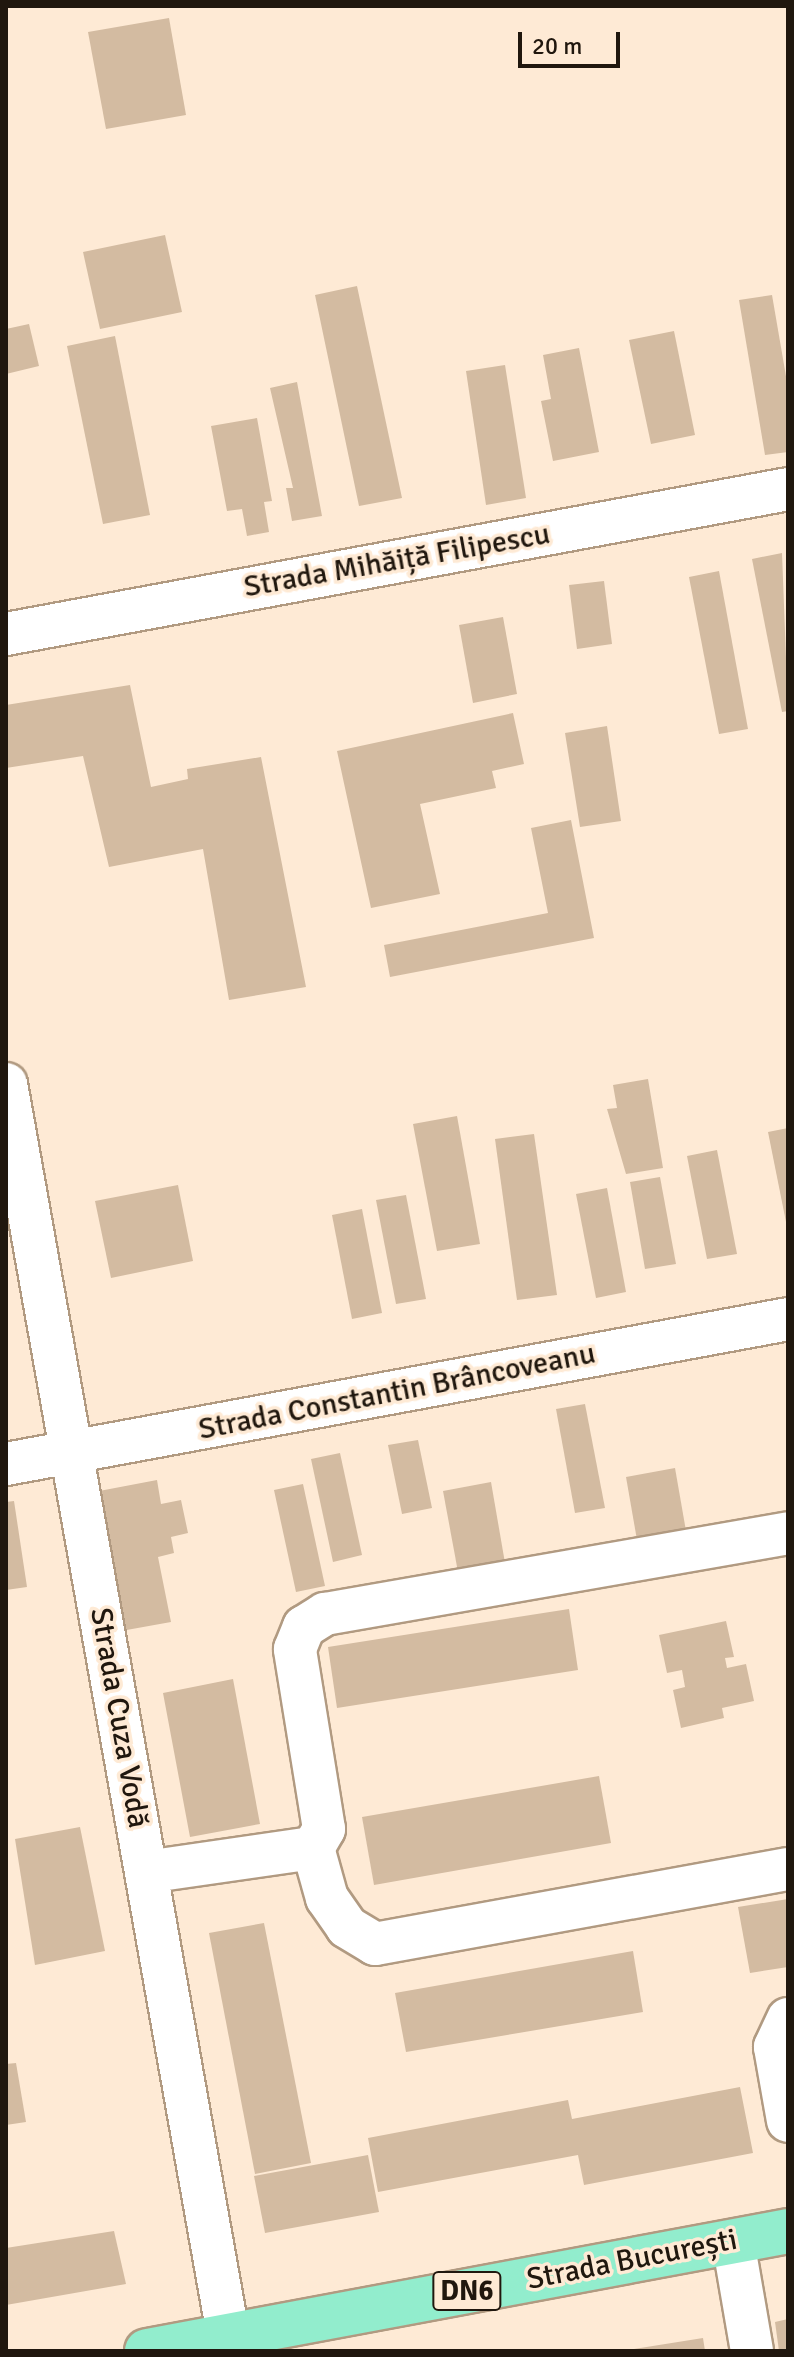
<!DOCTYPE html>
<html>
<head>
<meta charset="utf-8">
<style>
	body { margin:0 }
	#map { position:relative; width:794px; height:2357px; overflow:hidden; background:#feead5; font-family:Signika,sans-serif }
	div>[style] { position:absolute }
	.building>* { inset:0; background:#d3bba1 }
	.roads { filter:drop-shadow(2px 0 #b19a81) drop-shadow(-2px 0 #b19a81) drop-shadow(0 2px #b19a81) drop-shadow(0 -2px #b19a81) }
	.minor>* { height:42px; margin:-21px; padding:0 21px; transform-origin:21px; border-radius:21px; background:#fff }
	.major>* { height:44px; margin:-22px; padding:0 22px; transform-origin:22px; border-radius:22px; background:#92edcd }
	span { translate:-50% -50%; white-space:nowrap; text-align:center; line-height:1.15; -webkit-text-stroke:7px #feead5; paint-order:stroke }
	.shield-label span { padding:2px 6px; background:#feead5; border:2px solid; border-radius:6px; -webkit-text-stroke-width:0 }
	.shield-label { font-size:28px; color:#20170e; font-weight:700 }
	.street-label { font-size:30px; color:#20170e }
	.frame { position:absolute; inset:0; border:8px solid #20170e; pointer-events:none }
	.scale { position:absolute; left:518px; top:32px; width:102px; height:36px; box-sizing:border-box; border:4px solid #20170e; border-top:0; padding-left:10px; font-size:24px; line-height:28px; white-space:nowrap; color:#20170e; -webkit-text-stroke:6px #feead5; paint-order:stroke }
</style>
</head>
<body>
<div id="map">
	<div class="building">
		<i style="clip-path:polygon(169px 18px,186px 115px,106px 129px,88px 32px)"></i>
		<i style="clip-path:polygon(165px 235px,182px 312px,100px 329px,83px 252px)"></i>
		<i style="clip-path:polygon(357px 286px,402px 498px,359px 506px,315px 295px)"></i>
		<i style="clip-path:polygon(772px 295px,788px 388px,788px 452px,765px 455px,739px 300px)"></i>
		<i style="clip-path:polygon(29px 324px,39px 366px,6px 374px,6px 329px)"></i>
		<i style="clip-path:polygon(674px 331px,695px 435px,651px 444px,629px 340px)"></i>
		<i style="clip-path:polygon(115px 336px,150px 515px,103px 524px,67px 346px)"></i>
		<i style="clip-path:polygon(579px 348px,599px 452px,553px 461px,541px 401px,551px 399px,543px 355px)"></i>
		<i style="clip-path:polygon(505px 365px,526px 498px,486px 505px,466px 371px)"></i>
		<i style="clip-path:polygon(297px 382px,322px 516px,292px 521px,286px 488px,293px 488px,270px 388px)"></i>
		<i style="clip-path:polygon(257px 418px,272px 501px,264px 502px,269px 532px,247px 536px,242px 509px,227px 511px,211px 426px)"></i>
		<i style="clip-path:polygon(782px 553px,788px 711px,782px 712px,752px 559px)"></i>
		<i style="clip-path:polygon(719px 571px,748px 729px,719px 734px,689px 577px)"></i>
		<i style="clip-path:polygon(604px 581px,612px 644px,577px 649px,569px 585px)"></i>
		<i style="clip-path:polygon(503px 617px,517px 694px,473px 703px,459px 625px)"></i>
		<i style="clip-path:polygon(130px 685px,151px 787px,188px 779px,187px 769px,261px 757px,306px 987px,229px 1000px,203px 849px,109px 867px,83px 756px,6px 768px,6px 705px)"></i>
		<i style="clip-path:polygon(513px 713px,524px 764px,492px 771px,496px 788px,420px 804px,440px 894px,371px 908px,337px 751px)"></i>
		<i style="clip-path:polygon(607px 726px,621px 821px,580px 827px,565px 733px)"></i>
		<i style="clip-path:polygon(571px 820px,594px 938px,390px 977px,384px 945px,548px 913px,531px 828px)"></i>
		<i style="clip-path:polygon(648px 1079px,663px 1168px,626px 1174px,607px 1109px,617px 1108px,613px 1085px)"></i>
		<i style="clip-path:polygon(457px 1116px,480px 1244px,437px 1251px,413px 1124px)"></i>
		<i style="clip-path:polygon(788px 1128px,788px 1227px,787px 1227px,768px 1132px)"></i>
		<i style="clip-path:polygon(534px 1134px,557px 1295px,517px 1300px,495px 1139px)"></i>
		<i style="clip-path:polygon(717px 1150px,737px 1254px,707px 1259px,687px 1156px)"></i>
		<i style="clip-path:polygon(660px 1177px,676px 1264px,645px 1269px,630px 1182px)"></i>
		<i style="clip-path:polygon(178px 1185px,193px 1261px,111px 1278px,95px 1201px)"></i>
		<i style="clip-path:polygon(607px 1188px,626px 1292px,596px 1298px,576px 1194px)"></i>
		<i style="clip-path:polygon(406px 1195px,426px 1299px,396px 1304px,376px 1200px)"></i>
		<i style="clip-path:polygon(362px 1209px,382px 1313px,352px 1319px,332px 1215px)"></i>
		<i style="clip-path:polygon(585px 1404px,605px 1508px,575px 1513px,556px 1409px)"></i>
		<i style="clip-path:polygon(418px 1440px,432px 1508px,402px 1514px,388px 1445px)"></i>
		<i style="clip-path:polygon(340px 1453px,362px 1555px,333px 1562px,311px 1459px)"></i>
		<i style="clip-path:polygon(675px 1468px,686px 1531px,637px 1540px,626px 1477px)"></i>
		<i style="clip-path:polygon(157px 1480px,161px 1504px,181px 1500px,188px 1533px,171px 1537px,174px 1553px,158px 1557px,171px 1622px,121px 1631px,94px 1492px)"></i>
		<i style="clip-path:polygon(491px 1482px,505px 1563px,458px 1572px,443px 1491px)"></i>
		<i style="clip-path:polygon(303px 1484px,325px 1586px,296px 1592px,274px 1490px)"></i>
		<i style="clip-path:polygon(14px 1501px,27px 1587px,6px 1590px,6px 1502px)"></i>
		<i style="clip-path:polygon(569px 1609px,578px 1670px,337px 1708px,328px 1647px)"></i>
		<i style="clip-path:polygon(726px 1621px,734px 1657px,725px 1658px,727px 1668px,746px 1664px,754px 1701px,722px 1708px,724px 1718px,681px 1728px,673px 1690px,685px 1687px,682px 1670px,667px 1673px,659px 1635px)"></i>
		<i style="clip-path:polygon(233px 1679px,260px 1824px,190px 1837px,163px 1693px)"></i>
		<i style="clip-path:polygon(599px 1776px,611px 1843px,374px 1885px,362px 1817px)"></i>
		<i style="clip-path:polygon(80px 1827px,105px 1951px,35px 1965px,15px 1839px)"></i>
		<i style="clip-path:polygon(788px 1899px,788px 1967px,750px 1973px,738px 1907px)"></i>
		<i style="clip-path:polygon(264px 1923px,311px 2163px,255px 2174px,209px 1933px)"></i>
		<i style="clip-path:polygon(633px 1951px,643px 2012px,406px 2052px,395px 1993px)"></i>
		<i style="clip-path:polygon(16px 2063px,26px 2122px,6px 2125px,6px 2064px)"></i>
		<i style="clip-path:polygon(740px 2087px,753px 2153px,584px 2185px,578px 2155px,378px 2192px,368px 2138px,568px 2100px,572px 2119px)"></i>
		<i style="clip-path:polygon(368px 2155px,379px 2212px,265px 2233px,254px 2176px)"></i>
		<i style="clip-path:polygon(114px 2231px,126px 2284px,6px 2305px,6px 2248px)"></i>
		<i style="clip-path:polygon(788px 2319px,788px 2351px,779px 2351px,775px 2322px)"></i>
		<i style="clip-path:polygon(703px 2338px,705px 2351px,635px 2351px,634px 2349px)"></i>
	</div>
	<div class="roads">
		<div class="minor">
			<i style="left:6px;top:634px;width:795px;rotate:-10.5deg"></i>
			<i style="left:6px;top:1084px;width:1287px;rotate:79.93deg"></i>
			<i style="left:6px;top:1464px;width:795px;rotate:-10.5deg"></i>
			<i style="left:313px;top:1848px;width:52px;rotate:74.4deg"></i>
			<i style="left:327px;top:1898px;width:35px;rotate:55deg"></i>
			<i style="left:347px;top:1927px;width:33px;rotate:31deg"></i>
			<i style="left:375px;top:1944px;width:420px;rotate:-10.3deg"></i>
			<i style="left:146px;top:1872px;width:169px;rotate:-8.2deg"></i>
			<i style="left:313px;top:1848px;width:22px;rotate:-60deg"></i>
			<i style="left:324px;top:1829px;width:182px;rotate:-99.2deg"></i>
			<i style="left:295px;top:1649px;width:24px;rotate:-68deg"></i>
			<i style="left:304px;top:1627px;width:25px;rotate:-32deg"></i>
			<i style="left:325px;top:1614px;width:470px;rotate:-9.9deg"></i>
			<i style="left:788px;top:2019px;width:31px;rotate:115deg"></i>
			<i style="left:775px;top:2047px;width:75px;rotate:80deg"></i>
			<i style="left:733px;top:2241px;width:112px;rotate:80.2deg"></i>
		</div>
		<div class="major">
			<i style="left:147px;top:2351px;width:652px;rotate:-10.6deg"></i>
		</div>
	</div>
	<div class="shield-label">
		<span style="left:467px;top:2291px">DN6</span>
	</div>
	<div class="street-label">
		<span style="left:397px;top:561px;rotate:-10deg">Strada Mihăiță Filipescu</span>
		<span style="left:397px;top:1392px;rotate:-11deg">Strada Constantin Brâncoveanu</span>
		<span style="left:119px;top:1718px;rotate:80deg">Strada Cuza Vodă</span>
		<span style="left:632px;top:2260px;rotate:-11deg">Strada București</span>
	</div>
	<div class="frame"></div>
	<div class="scale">20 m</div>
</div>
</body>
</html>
